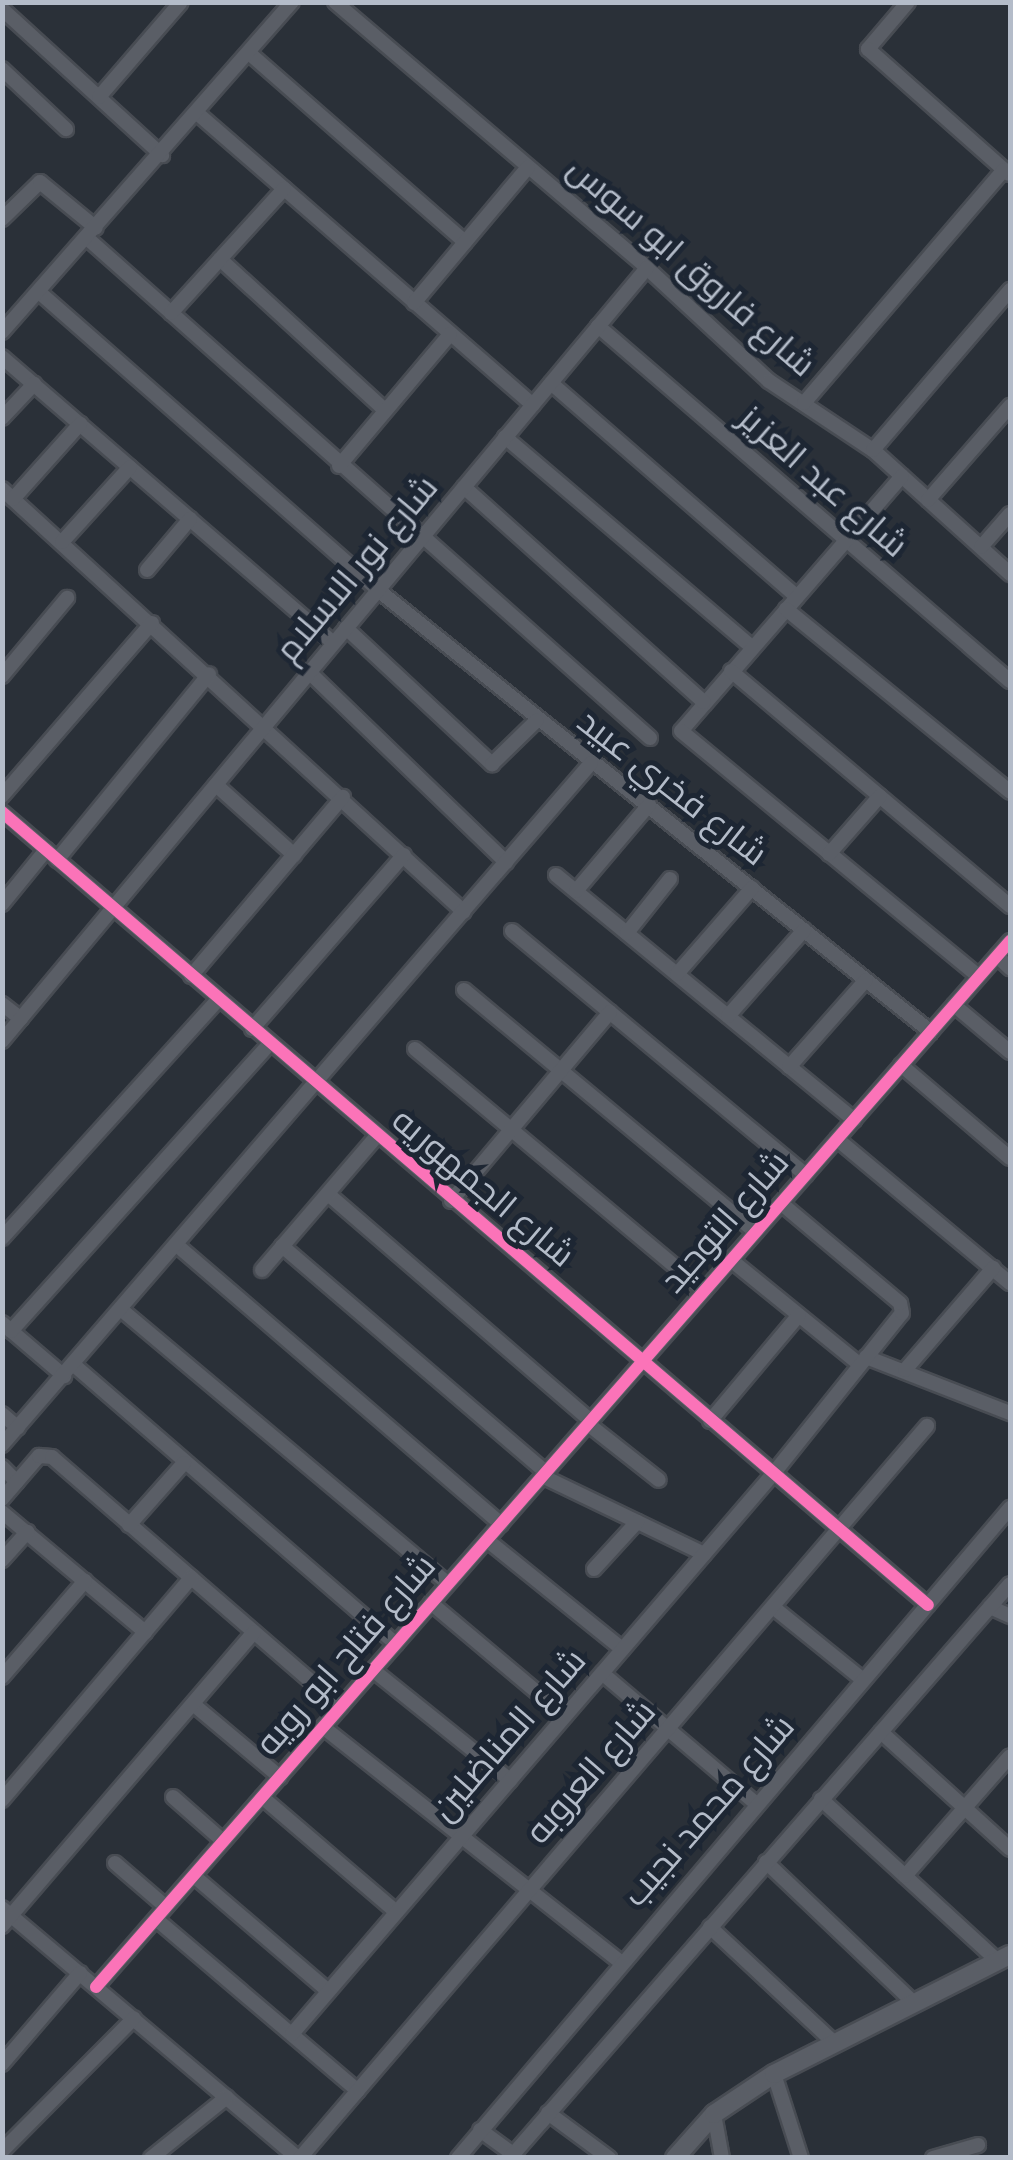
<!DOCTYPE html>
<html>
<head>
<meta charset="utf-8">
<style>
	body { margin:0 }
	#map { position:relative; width:1013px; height:2160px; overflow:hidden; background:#2a3038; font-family:Roboto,Cairo,sans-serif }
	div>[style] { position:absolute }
	.roads { filter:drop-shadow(2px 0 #484c53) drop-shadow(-2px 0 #484c53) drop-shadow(0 2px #484c53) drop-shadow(0 -2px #484c53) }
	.minor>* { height:14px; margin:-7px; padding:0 7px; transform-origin:7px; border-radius:7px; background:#5a5e66 }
	.tertiary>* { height:18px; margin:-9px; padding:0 9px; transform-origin:9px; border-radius:9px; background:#5a5e66 }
	.cycleway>* { height:12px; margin:-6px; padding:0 6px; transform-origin:6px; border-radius:6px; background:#fb73b8 }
	span { translate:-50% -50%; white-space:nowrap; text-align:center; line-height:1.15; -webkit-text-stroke:10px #1d2633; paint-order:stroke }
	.street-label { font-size:35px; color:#b4bcc9 }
	.frame { position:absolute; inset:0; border:5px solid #b4bcc9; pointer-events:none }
</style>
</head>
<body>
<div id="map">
	<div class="roads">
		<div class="minor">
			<i style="left:335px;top:2px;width:410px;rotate:40.4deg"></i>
			<i style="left:647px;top:268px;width:166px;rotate:42.8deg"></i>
			<i style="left:769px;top:381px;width:125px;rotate:33.6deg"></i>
			<i style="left:873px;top:450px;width:185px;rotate:42.1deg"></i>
			<i style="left:908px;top:2px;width:62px;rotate:130.4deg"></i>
			<i style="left:868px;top:49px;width:188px;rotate:41.6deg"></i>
			<i style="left:2px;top:9px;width:217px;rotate:42.4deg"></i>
			<i style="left:249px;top:53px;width:287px;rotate:41.2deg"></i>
			<i style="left:2px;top:69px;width:88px;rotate:43.2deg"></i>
			<i style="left:99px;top:97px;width:125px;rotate:-49.2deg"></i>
			<i style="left:197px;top:113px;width:445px;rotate:41deg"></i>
			<i style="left:2px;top:219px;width:53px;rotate:-44.2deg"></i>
			<i style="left:40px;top:182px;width:72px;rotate:39.4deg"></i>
			<i style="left:87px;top:238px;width:753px;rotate:41.61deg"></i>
			<i style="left:220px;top:259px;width:224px;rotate:42.5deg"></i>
			<i style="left:39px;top:292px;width:451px;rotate:41.3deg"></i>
			<i style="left:378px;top:590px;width:708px;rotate:38.63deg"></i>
			<i style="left:414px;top:303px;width:177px;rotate:-50deg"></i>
			<i style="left:171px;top:313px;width:168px;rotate:-47.7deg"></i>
			<i style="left:598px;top:326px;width:544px;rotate:40.75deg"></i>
			<i style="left:2px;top:332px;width:439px;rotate:-48.7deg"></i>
			<i style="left:2px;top:357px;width:437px;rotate:40.8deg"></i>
			<i style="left:551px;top:383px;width:326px;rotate:41deg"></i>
			<i style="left:804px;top:403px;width:307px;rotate:-49.4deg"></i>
			<i style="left:2px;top:418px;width:47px;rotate:-46.7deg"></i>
			<i style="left:505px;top:437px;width:324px;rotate:40.4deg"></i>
			<i style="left:873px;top:450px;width:211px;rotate:-49.4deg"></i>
			<i style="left:339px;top:466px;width:172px;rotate:-49.9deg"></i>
			<i style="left:902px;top:476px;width:337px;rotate:130.9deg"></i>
			<i style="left:681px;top:731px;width:386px;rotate:39.5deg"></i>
			<i style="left:464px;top:487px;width:322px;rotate:41.9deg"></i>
			<i style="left:2px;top:489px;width:626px;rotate:42.48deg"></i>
			<i style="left:13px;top:499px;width:101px;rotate:-48.2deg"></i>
			<i style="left:928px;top:500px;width:125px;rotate:-48.9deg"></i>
			<i style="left:62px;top:542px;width:101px;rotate:-47.8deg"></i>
			<i style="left:981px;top:547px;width:44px;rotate:-48.7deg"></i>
			<i style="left:147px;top:570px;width:67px;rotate:-49.9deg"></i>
			<i style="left:786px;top:609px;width:289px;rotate:39.2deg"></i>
			<i style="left:346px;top:628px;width:200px;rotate:43deg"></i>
			<i style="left:492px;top:764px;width:62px;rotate:-44.3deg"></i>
			<i style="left:731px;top:671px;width:365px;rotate:40.1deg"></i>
			<i style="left:309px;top:672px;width:274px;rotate:44deg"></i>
			<i style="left:2px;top:676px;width:102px;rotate:-50.2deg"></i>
			<i style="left:216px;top:785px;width:105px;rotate:41.9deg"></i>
			<i style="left:2px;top:796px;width:229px;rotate:-49.1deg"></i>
			<i style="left:2px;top:812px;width:1219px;rotate:40.58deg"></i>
			<i style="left:829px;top:854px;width:77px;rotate:-48.7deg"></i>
			<i style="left:57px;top:860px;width:240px;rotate:-50.7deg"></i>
			<i style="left:556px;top:875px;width:386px;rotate:39.4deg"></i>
			<i style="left:576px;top:891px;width:113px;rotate:-49.7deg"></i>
			<i style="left:2px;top:904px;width:70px;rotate:-50.8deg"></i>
			<i style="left:512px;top:931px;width:382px;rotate:39.7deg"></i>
			<i style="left:627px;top:933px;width:69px;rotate:-51.5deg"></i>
			<i style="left:997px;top:956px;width:18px;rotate:43deg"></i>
			<i style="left:677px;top:974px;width:114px;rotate:-48.9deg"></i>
			<i style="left:191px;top:976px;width:235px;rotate:-49.7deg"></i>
			<i style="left:464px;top:990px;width:379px;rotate:39.7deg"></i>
			<i style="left:2px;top:1004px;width:24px;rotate:38deg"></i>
			<i style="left:954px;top:1005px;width:73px;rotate:40deg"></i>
			<i style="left:728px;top:1016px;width:115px;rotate:-48.5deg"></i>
			<i style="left:252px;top:1029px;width:231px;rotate:-48.9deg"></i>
			<i style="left:2px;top:1041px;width:1007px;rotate:-50.16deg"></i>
			<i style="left:415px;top:1049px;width:377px;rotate:39.9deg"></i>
			<i style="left:901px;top:1065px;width:143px;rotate:40.5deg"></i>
			<i style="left:789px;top:1067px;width:116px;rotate:-48.5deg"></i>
			<i style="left:837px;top:1139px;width:225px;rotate:39.8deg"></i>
			<i style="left:328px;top:1194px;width:347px;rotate:40.8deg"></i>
			<i style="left:451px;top:1201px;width:247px;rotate:-49.9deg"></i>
			<i style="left:2px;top:1238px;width:321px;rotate:-47.8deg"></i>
			<i style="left:282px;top:1246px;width:348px;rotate:40.6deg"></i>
			<i style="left:179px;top:1247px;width:425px;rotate:40.7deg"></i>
			<i style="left:731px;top:1260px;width:166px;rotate:39.1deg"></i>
			<i style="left:262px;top:1270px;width:175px;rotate:-49.4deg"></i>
			<i style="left:123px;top:1311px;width:424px;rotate:40deg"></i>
			<i style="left:2px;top:1323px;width:82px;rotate:40.5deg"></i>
			<i style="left:11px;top:1331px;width:386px;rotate:-48deg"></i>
			<i style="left:866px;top:1357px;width:155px;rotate:21.3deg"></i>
			<i style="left:74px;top:1365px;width:426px;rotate:40.9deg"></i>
			<i style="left:905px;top:1370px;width:135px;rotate:-49.2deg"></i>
			<i style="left:2px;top:1414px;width:21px;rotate:41deg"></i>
			<i style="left:710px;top:1421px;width:138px;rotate:-50deg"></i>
			<i style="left:588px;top:1424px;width:90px;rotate:38.3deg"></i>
			<i style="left:2px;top:1445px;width:901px;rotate:-49.18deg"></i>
			<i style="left:2px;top:1467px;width:21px;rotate:45deg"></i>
			<i style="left:542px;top:1476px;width:180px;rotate:25.7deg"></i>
			<i style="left:2px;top:1499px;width:57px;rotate:-49.3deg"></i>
			<i style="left:39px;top:1456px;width:13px;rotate:4deg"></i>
			<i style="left:52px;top:1457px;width:382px;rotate:40.9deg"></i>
			<i style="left:2px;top:1512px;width:187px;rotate:40deg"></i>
			<i style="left:129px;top:1525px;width:83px;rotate:-48.4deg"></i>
			<i style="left:487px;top:1540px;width:174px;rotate:38.9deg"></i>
			<i style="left:2px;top:1560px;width:38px;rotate:-48deg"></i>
			<i style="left:594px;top:1569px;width:64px;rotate:-47.5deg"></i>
			<i style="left:431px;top:1603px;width:175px;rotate:40.1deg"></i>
			<i style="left:773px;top:1607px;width:116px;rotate:39deg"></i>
			<i style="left:990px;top:1607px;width:22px;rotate:24deg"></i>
			<i style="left:373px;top:1670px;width:176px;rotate:38.8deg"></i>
			<i style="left:602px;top:1673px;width:199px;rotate:40.3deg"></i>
			<i style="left:2px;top:1677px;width:127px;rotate:-49.2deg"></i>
			<i style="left:193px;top:1704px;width:114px;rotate:40deg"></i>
			<i style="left:323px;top:1727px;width:377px;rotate:38.3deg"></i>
			<i style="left:881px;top:1732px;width:174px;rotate:42.2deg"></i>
			<i style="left:173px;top:1797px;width:67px;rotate:41.3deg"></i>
			<i style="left:262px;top:1797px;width:177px;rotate:40.6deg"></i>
			<i style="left:821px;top:1799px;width:241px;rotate:42.5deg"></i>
			<i style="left:2px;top:1800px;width:292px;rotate:-49.6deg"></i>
			<i style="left:766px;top:1862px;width:203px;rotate:43.6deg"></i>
			<i style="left:115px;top:1863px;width:67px;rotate:40.8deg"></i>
			<i style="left:194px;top:1876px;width:177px;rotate:40.6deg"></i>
			<i style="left:905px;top:1876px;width:159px;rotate:-48.8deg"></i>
			<i style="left:2px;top:1908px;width:387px;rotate:40.2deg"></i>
			<i style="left:156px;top:1919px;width:265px;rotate:40.4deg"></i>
			<i style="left:2px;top:1926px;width:387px;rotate:-49.4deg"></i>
			<i style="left:710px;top:1927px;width:166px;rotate:43deg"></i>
			<i style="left:96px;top:1987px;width:1389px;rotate:-48.85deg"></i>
			<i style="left:292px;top:2034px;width:738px;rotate:-49.34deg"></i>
			<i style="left:773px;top:1474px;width:206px;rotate:-51.3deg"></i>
			<i style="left:902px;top:1313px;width:10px;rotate:-101deg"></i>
			<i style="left:900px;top:1303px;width:155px;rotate:-140deg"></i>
			<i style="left:2px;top:2064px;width:120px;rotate:-49.4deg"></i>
			<i style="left:774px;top:2074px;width:88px;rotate:72.2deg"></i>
			<i style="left:548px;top:2113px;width:76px;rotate:36.4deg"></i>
			<i style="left:714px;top:2114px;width:45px;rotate:79.7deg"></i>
			<i style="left:480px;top:2130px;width:41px;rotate:36deg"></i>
			<i style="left:2px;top:2151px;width:187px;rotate:-45.2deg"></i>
			<i style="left:151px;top:2158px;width:97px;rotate:-38.8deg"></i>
			<i style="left:300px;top:2158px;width:964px;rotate:-49.42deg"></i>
			<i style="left:458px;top:2158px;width:853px;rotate:-49.66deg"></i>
			<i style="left:510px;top:2158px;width:761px;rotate:-48.94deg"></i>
			<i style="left:933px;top:2158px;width:47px;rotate:-16.1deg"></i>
		</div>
		<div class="tertiary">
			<i style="left:675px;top:2158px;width:59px;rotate:-48.4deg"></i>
			<i style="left:714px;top:2114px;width:72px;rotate:-33.7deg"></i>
			<i style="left:774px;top:2074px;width:264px;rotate:-26.8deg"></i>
		</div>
	</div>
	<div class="cycleway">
		<i style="left:2px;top:812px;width:1219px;rotate:40.58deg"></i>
		<i style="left:96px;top:1987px;width:1389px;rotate:-48.85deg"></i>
	</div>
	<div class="street-label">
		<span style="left:691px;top:267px;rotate:41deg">شارع فاروق ابو سوس</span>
		<span style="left:823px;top:482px;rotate:41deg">شارع عبد العزيز</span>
		<span style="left:357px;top:569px;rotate:-50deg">شارع نور الاسلام</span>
		<span style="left:672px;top:788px;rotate:38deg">شارع فخري عبيد</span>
		<span style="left:483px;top:1188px;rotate:40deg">شارع الجمهوريه</span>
		<span style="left:725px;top:1222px;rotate:-49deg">شارع التوحيد</span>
		<span style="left:346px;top:1655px;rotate:-49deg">شارع فتاح ابو رويه</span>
		<span style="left:509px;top:1735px;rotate:-49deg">شارع المناضلين</span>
		<span style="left:591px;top:1772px;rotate:-49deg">شارع العروبه</span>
		<span style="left:709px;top:1811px;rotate:-49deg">شارع محمد نجيب</span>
	</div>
	<div class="frame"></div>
</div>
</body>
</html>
